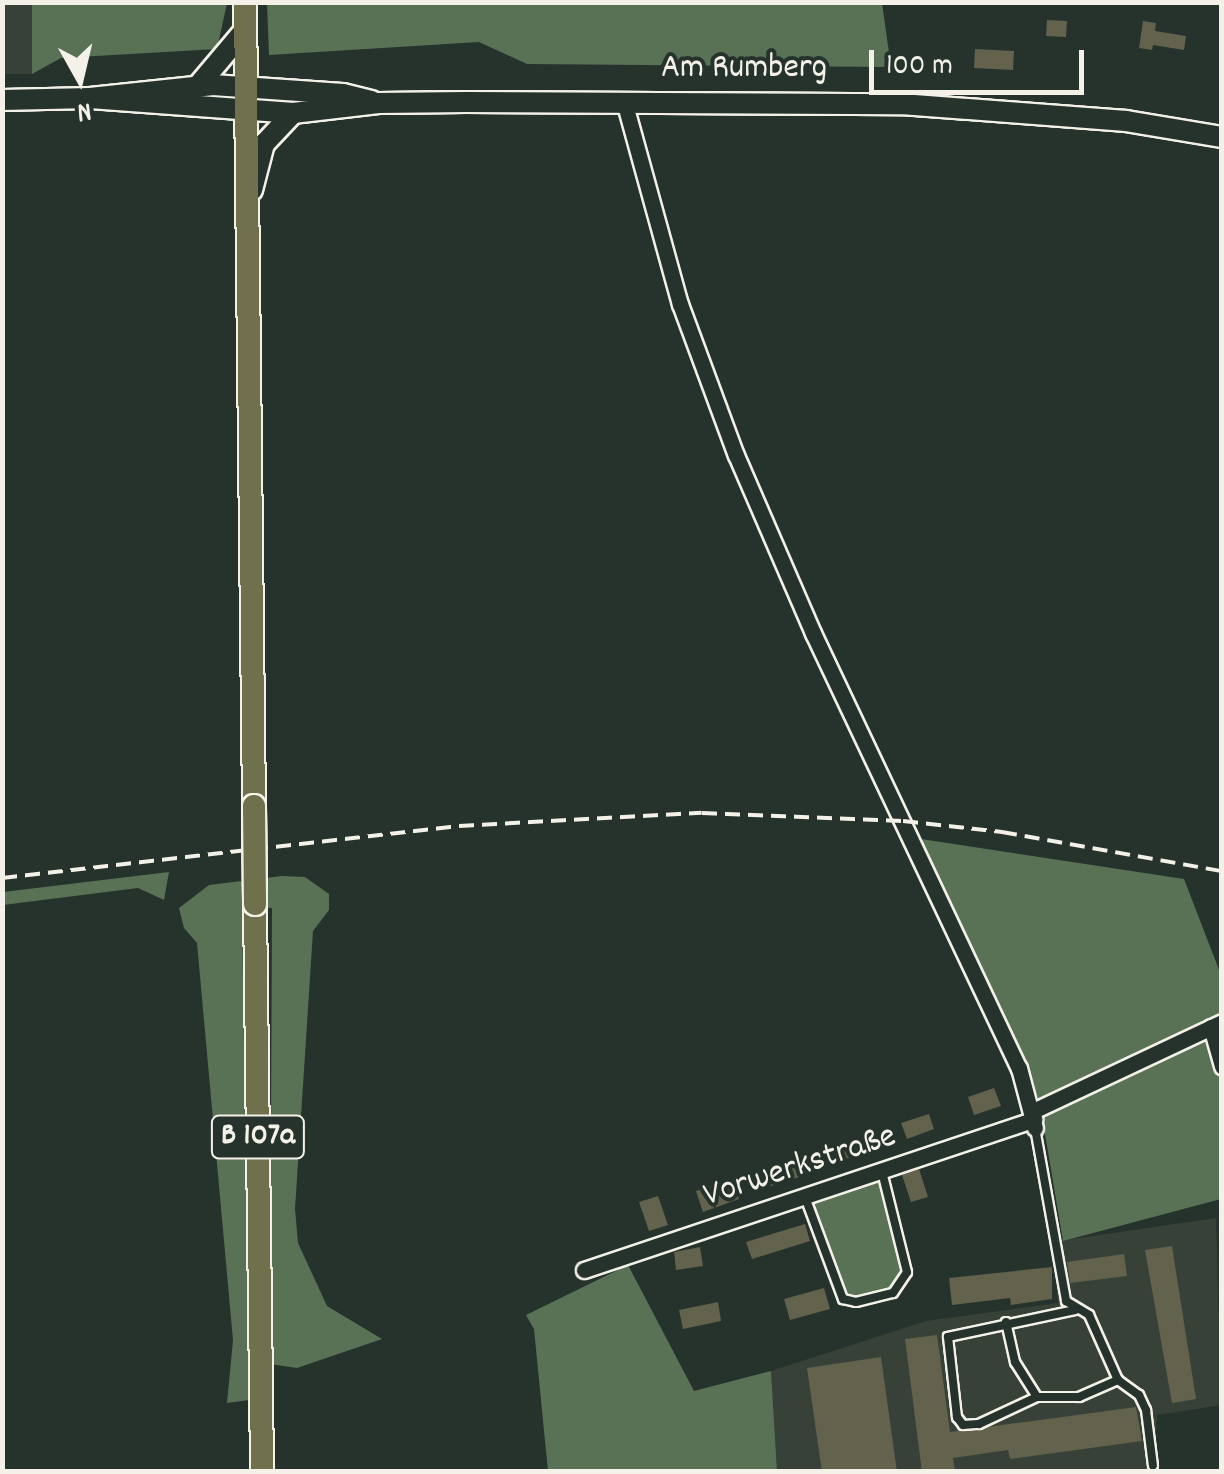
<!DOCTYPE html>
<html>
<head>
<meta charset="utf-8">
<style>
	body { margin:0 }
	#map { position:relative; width:1224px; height:1474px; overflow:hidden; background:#26332d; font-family:Dekko,sans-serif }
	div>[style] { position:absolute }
	.built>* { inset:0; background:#384137 }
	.green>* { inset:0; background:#597256 }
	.building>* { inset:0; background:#62624d }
	.roads { filter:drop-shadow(2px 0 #f4f1e8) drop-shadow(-2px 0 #f4f1e8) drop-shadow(0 2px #f4f1e8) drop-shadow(0 -2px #f4f1e8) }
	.service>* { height:8px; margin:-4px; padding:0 4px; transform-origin:4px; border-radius:4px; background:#26332d }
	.minor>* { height:15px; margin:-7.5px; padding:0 7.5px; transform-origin:7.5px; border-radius:7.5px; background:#26332d }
	.secondary>* { height:20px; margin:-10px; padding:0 10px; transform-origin:10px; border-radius:10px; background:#26332d }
	.primary>* { height:22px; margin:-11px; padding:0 11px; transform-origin:11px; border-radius:11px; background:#6e714b }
	.rail>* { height:4px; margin-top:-2px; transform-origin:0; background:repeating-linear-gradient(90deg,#f4f1e8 0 15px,transparent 0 23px) }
	.bridges { filter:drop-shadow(2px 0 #f4f1e8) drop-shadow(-2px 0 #f4f1e8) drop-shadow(0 2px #f4f1e8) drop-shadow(0 -2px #f4f1e8) }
	.primary-bridge>* { height:22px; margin:-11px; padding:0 11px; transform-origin:11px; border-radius:11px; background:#6e714b }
	span { translate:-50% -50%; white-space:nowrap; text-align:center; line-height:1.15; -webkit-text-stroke:8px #26332d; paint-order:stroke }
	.shield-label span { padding:2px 8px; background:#26332d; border:2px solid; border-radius:8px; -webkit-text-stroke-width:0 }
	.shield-label { font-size:32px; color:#f4f1e8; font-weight:700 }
	.street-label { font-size:35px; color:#f4f1e8 }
	.frame { position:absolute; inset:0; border:5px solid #f4f1e8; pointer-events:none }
	.north { position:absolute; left:30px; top:30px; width:100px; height:100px; -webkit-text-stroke:8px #26332d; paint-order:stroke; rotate:172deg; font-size:28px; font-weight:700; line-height:40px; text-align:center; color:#f4f1e8 }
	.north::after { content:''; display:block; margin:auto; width:35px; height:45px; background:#f4f1e8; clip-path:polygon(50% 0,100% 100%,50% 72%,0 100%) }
	.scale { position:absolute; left:869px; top:50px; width:215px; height:45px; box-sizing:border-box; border:5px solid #f4f1e8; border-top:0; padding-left:12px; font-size:30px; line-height:35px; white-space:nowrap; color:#f4f1e8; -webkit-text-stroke:8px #26332d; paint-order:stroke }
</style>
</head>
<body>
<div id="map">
	<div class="built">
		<i style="clip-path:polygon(2px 3px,32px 3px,32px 74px,3px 74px)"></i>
		<i style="clip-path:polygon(1216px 1218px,1221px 1405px,1157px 1415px,1154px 1471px,777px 1471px,771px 1371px,926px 1321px,1058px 1303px,1052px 1242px)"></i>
	</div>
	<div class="green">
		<i style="clip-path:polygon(32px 3px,227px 3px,217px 49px,61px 58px,32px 74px)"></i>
		<i style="clip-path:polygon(267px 3px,882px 3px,891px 67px,527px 64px,479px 42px,269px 55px)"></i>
		<i style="clip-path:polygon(921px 839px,1184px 879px,1221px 975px,1221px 1015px,1039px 1100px)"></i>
		<i style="clip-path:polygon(169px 872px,164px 900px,138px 888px,3px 905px,3px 892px)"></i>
		<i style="clip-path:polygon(282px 876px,305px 877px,329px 894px,329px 910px,313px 931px,295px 1209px,298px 1243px,327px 1306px,382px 1339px,297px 1368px,270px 1364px,272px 908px,242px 908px,249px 1400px,227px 1403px,233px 1340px,197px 943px,184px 928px,179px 908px,209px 885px)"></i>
		<i style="clip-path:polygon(1221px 1030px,1221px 1199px,1063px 1241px,1042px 1116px)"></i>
		<i style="clip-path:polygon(882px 1172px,907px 1272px,893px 1293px,856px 1302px,843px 1299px,805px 1196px)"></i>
		<i style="clip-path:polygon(628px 1265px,694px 1391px,771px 1371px,777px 1471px,548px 1471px,534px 1329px,526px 1315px)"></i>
	</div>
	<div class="building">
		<i style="clip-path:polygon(1047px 20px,1067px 21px,1066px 37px,1046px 36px)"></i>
		<i style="clip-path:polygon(1143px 21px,1156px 23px,1155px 31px,1186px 36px,1184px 50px,1153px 45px,1152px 50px,1139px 48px)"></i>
		<i style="clip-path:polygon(975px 49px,1014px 51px,1013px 70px,974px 68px)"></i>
		<i style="clip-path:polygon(994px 1088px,1001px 1106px,974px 1115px,968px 1097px)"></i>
		<i style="clip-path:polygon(929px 1114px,934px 1129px,907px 1139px,901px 1123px)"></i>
		<i style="clip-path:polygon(862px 1138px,867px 1152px,839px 1161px,835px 1147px)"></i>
		<i style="clip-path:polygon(794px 1160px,799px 1177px,771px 1186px,766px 1169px)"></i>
		<i style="clip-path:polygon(919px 1169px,928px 1197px,911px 1202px,902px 1175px)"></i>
		<i style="clip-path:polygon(732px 1179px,739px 1199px,703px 1212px,696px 1191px)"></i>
		<i style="clip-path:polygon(658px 1196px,668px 1225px,649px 1231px,639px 1202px)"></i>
		<i style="clip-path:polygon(805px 1224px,810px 1241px,752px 1259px,746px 1242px)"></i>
		<i style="clip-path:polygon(1172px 1246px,1196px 1399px,1172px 1403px,1145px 1250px)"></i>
		<i style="clip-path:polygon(700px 1247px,703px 1266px,676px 1270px,674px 1252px)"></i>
		<i style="clip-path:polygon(1124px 1254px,1127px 1276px,1070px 1283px,1067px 1262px)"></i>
		<i style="clip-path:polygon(1052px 1267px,1052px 1299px,1011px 1305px,1010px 1298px,952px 1305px,949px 1278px)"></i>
		<i style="clip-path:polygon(824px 1288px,830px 1309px,790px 1320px,784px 1299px)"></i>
		<i style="clip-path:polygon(718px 1302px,721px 1321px,683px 1329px,679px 1310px)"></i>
		<i style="clip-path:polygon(937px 1335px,950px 1432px,1136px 1407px,1142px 1441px,1010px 1459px,1008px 1450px,953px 1458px,955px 1472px,922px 1472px,905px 1339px)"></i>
		<i style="clip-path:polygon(881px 1357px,897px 1472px,822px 1472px,807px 1368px)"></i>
	</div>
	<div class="roads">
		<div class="service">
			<i style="left:1035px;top:1128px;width:176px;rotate:79.8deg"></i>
			<i style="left:1066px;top:1301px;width:27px;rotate:31deg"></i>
			<i style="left:1089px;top:1315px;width:71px;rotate:66deg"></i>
			<i style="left:1118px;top:1380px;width:26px;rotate:36deg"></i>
			<i style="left:1139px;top:1395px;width:17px;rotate:65deg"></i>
			<i style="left:1146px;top:1410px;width:56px;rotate:82.9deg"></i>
			<i style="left:805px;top:1197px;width:109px;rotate:69.6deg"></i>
			<i style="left:843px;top:1299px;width:13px;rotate:13deg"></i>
			<i style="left:856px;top:1302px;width:38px;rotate:-14deg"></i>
			<i style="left:893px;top:1293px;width:25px;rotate:-56deg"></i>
			<i style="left:907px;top:1272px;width:103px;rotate:-104deg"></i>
			<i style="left:1075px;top:1310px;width:130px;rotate:168deg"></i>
			<i style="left:948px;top:1337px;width:81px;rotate:83.6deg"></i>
			<i style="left:957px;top:1417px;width:10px;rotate:53deg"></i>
			<i style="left:963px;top:1425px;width:16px;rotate:-4deg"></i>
			<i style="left:979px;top:1424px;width:64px;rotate:-25deg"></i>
			<i style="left:1037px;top:1397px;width:42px"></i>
			<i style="left:1079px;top:1397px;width:43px;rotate:-23.6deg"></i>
			<i style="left:1006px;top:1322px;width:41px;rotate:77.3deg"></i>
			<i style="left:1015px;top:1362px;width:41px;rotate:57.8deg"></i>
		</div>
		<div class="minor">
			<i style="left:624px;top:101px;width:211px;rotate:74.6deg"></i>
			<i style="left:680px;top:304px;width:161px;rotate:69.7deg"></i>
			<i style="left:736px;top:455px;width:194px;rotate:66.6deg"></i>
			<i style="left:813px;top:633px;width:481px;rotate:64.7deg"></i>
			<i style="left:1019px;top:1068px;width:62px;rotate:75.1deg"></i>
			<i style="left:1211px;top:1027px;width:41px;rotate:74.2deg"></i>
			<i style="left:1033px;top:1111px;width:209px;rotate:-25.2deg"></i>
			<i style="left:584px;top:1270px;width:475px;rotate:-18.5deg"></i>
		</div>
		<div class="secondary">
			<i style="left:197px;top:87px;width:75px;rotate:-49.9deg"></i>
			<i style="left:90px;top:98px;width:204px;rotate:4.2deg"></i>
			<i style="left:293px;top:113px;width:86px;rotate:-6.7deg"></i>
			<i style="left:378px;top:103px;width:88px;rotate:-0.7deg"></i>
			<i style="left:466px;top:102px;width:435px;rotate:0.3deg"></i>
			<i style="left:901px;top:104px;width:226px;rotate:4.3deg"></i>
			<i style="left:1126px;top:121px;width:97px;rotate:9.5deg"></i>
			<i style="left:2px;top:100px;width:88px;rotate:-1.3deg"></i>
			<i style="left:90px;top:98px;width:124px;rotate:-6deg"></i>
			<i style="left:213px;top:85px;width:130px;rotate:4deg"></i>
			<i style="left:343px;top:94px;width:30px;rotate:14deg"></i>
			<i style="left:252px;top:190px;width:48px;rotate:-75.4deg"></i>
			<i style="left:264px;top:144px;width:42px;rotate:-46.9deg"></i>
		</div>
		<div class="primary">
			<i style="left:245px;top:2px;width:804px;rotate:89.36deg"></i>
			<i style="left:255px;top:904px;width:568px;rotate:89.29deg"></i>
		</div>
	</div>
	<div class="rail">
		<i style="left:2px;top:878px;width:460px;rotate:-6.5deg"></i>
		<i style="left:459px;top:826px;width:243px;rotate:-3.1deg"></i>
		<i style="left:702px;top:813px;width:201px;rotate:2.3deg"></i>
		<i style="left:903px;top:821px;width:100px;rotate:6.3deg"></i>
		<i style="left:1002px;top:832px;width:223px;rotate:10.1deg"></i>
	</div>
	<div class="bridges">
		<div class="primary-bridge">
			<i style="left:254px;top:806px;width:98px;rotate:89.4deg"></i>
		</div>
	</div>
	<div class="shield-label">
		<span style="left:258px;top:1137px">B 107a</span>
	</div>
	<div class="street-label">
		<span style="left:744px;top:69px">Am Rumberg</span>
		<span style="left:800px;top:1167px;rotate:-18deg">Vorwerkstraße</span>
	</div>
	<div class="frame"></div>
	<div class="north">N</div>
	<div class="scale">100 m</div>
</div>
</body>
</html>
